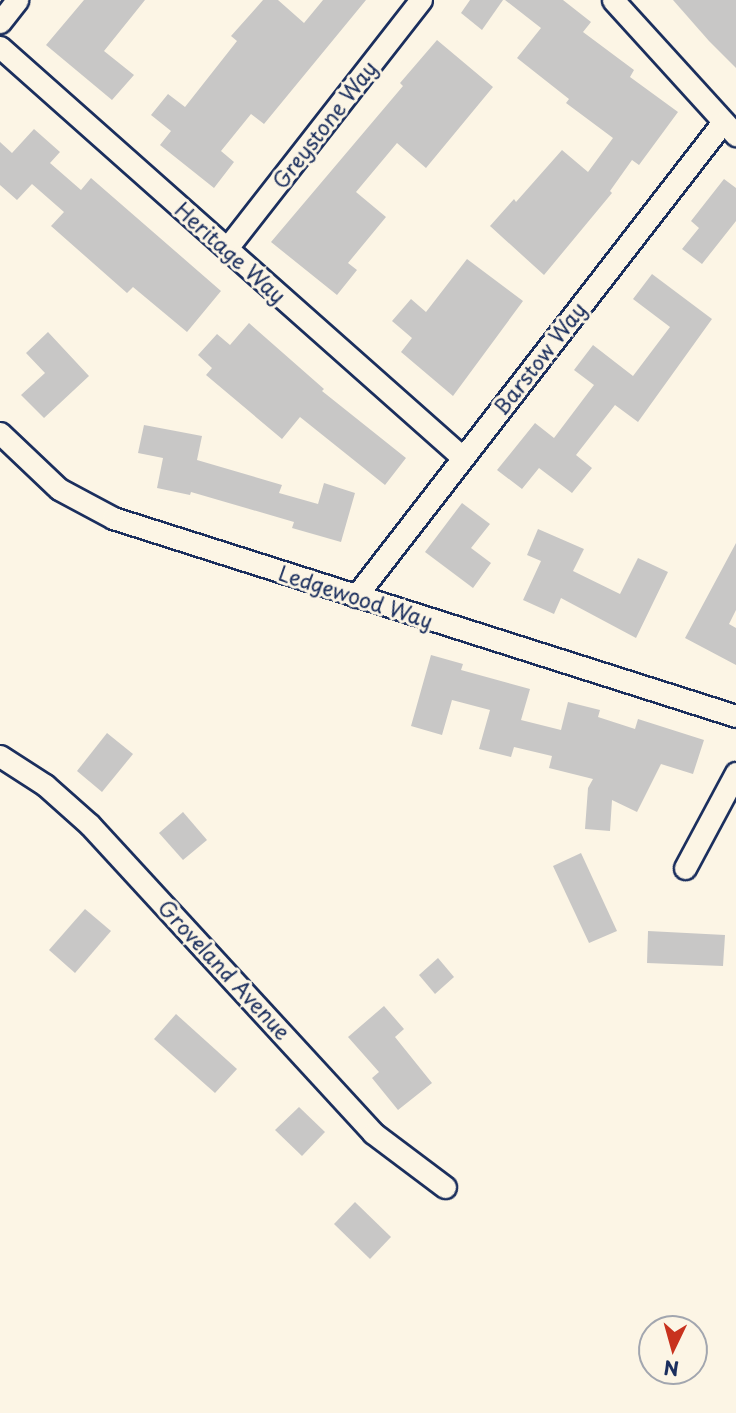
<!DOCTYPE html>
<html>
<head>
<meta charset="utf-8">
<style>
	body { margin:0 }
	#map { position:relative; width:736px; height:1413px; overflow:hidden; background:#fcf5e5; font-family:"Playpen Sans",sans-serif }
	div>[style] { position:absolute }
	.building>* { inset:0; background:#c8c7c6 }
	.roads { filter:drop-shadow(2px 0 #1b2f5e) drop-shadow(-2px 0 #1b2f5e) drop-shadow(0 2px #1b2f5e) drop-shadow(0 -2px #1b2f5e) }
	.minor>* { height:21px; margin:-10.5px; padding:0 10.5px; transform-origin:10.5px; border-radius:10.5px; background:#fcf5e5 }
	span { translate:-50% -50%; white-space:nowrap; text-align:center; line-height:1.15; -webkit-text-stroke:6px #fcf5e5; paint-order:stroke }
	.street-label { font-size:21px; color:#1b2f5e }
	.north { position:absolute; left:638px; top:1315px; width:70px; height:70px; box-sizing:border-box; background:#fcf5e5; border:2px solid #a2a6af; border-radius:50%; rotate:185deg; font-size:19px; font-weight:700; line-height:28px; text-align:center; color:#1b2f5e }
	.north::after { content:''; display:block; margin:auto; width:24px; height:32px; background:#c8321e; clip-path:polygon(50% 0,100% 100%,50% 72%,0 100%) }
</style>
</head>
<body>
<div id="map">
	<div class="building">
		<i style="clip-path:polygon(84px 0,145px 0,104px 51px,134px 75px,112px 100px,46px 45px)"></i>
		<i style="clip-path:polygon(263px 0,278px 0,304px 23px,323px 0,366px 0,264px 124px,251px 114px,221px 151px,234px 162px,214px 188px,160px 145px,171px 131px,151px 115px,168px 94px,185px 107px,237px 41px,231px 36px)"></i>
		<i style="clip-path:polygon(470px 0,503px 0,482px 30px,461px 13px)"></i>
		<i style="clip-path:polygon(505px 0,563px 0,591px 22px,583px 32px,634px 70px,630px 77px,678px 112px,639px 165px,632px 160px,610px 191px,612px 193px,544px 275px,490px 226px,514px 199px,516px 202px,562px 150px,588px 172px,613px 138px,566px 103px,569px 99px,517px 58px,541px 28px)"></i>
		<i style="clip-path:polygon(673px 0,736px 0,736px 68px,709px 41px)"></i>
		<i style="clip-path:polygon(437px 40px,493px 87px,426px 168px,397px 143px,356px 192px,386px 217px,348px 263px,357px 270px,337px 295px,271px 242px,403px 86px,400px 83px)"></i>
		<i style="clip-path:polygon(34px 129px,60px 152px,50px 163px,81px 190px,91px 178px,221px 291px,187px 332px,133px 287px,127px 293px,51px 226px,64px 212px,32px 184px,17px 200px,0 185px,0 142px,12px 153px)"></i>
		<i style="clip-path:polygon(724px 179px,736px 188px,736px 221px,702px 264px,682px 249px,699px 228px,691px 221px)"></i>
		<i style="clip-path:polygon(467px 259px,523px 301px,453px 396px,401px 352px,412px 338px,392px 321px,411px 299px,426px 312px)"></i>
		<i style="clip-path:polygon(652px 274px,712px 319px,638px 422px,615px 405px,576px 455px,592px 468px,572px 493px,539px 468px,522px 489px,497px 470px,535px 423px,554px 438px,594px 385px,574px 370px,593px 345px,633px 376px,670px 327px,633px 299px)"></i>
		<i style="clip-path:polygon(249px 323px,324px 389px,322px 391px,406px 458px,385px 485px,300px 417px,282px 439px,206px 375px,212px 368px,198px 355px,217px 334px,230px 345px)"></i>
		<i style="clip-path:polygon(48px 332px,89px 376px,44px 418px,21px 395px,45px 373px,26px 353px)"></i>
		<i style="clip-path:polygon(144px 425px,202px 436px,197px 460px,282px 485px,279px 493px,318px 504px,324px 483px,355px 493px,341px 542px,292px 528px,294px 522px,191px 492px,190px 495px,157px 488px,163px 458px,138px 453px)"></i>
		<i style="clip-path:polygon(462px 503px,490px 524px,471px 548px,491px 563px,473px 588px,425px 552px)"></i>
		<i style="clip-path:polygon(538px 529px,584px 549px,573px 571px,620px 594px,638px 558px,668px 572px,636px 638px,561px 598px,554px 614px,523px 600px,541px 561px,527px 555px)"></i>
		<i style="clip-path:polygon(736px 543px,736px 610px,729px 624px,736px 628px,736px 665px,685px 638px)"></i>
		<i style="clip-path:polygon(431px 655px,463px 664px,461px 670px,530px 689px,521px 720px,561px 730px,568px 702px,600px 710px,598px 717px,635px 729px,638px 719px,704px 740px,693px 774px,661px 764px,637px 812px,612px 800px,610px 831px,585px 829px,588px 788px,593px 779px,549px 768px,552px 756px,514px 747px,511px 757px,479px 749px,490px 710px,452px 700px,442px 735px,411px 726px)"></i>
		<i style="clip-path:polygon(107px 733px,133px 754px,102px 792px,77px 771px)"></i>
		<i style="clip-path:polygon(183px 812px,207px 840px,183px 860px,159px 833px)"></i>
		<i style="clip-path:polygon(581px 853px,617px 931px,589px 943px,553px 866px)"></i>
		<i style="clip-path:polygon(85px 909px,111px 931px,75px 973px,49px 950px)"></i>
		<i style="clip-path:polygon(648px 931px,725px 935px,723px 966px,647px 963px)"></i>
		<i style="clip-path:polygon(438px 958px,454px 977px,435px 994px,419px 975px)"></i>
		<i style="clip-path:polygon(384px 1006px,404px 1029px,395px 1037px,432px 1083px,398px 1110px,372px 1078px,379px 1072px,348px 1037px)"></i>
		<i style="clip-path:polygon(176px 1014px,237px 1069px,215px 1093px,154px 1039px)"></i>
		<i style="clip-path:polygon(299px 1107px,325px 1132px,302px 1156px,275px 1130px)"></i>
		<i style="clip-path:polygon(355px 1202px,391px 1237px,370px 1259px,334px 1224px)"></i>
	</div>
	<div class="roads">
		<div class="minor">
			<i style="left:613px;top:0;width:183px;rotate:47.7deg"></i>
			<i style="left:0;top:22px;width:28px;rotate:-52deg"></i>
			<i style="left:0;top:47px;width:618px;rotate:41.59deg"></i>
			<i style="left:227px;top:248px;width:315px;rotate:-52deg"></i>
			<i style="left:0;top:433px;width:81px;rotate:43.5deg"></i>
			<i style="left:59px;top:489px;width:61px;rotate:28.2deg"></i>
			<i style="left:113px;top:518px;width:654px;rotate:17.63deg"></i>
			<i style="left:356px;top:596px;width:599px;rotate:-52.25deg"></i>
			<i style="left:0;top:756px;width:54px;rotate:32.8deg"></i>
			<i style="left:45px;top:785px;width:60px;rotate:41.6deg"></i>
			<i style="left:90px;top:825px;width:418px;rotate:47.4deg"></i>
			<i style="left:373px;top:1133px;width:90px;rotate:36.9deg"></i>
			<i style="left:685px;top:868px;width:108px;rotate:-61.8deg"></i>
		</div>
	</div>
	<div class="street-label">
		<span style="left:324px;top:124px;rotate:-52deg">Greystone Way</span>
		<span style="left:231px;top:252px;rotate:42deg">Heritage Way</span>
		<span style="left:539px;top:358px;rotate:-52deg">Barstow Way</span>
		<span style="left:356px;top:596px;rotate:18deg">Ledgewood Way</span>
		<span style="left:225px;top:969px;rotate:47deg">Groveland Avenue</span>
	</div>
	<div class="north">N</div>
</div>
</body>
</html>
